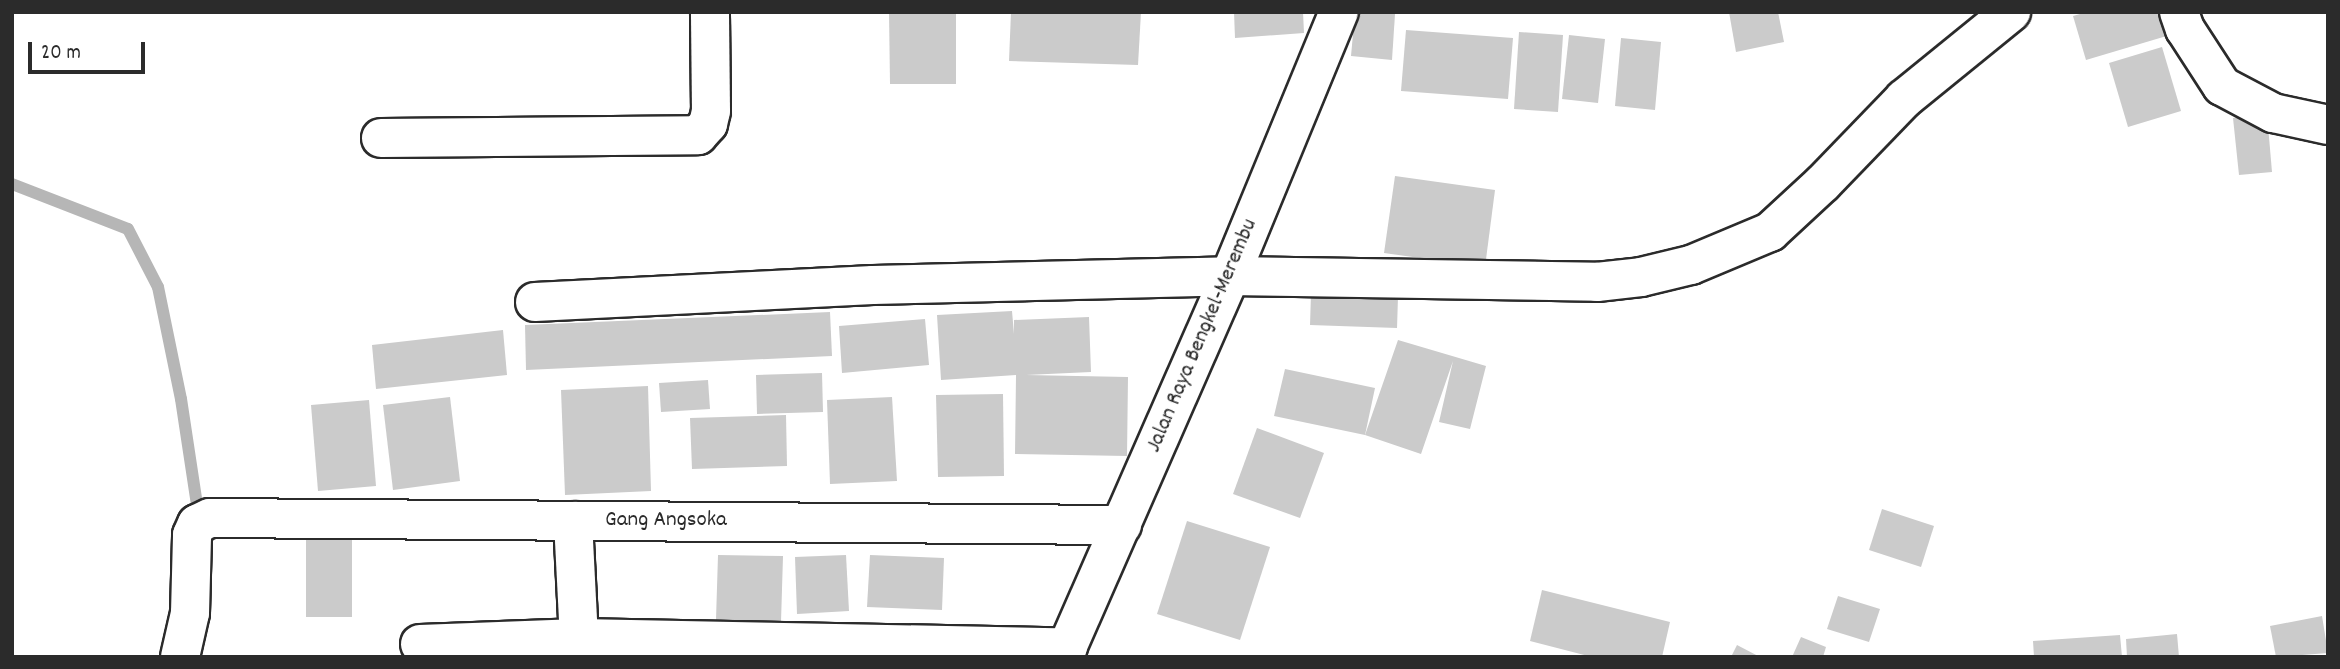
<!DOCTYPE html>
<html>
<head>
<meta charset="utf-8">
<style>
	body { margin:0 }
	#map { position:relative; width:2340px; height:669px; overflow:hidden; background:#fff; font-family:Dekko,sans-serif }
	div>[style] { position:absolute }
	.stream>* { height:12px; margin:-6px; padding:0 6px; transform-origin:6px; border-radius:6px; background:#b6b6b6 }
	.building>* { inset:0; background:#cbcbcb }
	.roads { filter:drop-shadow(2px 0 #2b2b2b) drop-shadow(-2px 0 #2b2b2b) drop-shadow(0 2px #2b2b2b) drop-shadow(0 -2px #2b2b2b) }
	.street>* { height:38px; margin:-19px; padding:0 19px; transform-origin:19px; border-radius:19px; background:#fff }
	.secondary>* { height:38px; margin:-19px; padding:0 19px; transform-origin:19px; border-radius:19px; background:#fff }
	span { translate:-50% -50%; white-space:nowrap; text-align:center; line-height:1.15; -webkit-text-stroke:5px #fff; paint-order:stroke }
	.street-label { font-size:23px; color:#2b2b2b }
	.frame { position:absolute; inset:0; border:14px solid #2b2b2b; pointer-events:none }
	.scale { position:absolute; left:28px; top:42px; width:117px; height:32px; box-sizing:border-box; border:4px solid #2b2b2b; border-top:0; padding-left:9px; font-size:21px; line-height:24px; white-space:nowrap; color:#2b2b2b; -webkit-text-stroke:5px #fff; paint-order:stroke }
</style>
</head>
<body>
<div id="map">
	<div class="stream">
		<i style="left:12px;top:184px;width:124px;rotate:21.2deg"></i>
		<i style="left:128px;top:229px;width:65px;rotate:62.7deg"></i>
		<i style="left:158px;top:287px;width:114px;rotate:78.4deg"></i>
		<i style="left:181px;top:399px;width:120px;rotate:81.4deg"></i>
	</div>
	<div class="building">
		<i style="clip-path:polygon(889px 12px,956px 12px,956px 84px,890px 84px)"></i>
		<i style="clip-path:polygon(1011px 12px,1141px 12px,1138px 65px,1009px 61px)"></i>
		<i style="clip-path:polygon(1234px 12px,1303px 12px,1304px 33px,1235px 38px)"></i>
		<i style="clip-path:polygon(1355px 12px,1395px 14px,1392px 60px,1351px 56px)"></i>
		<i style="clip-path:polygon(1729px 12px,1778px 12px,1784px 42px,1736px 52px)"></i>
		<i style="clip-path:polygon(2087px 12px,2174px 12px,2180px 32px,2086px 60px,2073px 16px)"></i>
		<i style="clip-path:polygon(1406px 30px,1513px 38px,1508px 99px,1401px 91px)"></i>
		<i style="clip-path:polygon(1519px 32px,1563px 35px,1558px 112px,1514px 109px)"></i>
		<i style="clip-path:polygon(1569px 35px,1605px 39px,1598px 103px,1562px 99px)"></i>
		<i style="clip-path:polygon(1621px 38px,1661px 42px,1655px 110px,1615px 106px)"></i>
		<i style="clip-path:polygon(2162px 47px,2181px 111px,2128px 127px,2109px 63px)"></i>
		<i style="clip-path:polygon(2267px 114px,2272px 172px,2239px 175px,2233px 118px)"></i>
		<i style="clip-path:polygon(1395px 176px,1495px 190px,1485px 267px,1384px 253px)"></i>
		<i style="clip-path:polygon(1311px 294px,1398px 296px,1397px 328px,1310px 325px)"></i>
		<i style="clip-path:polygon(1012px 311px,1014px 334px,1014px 320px,1089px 317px,1091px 372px,1026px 375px,1128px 377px,1127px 456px,1015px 454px,1016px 375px,941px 380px,937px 315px)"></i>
		<i style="clip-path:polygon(830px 312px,832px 356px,526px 370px,525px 325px)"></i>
		<i style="clip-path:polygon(925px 319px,929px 365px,842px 373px,839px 326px)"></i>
		<i style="clip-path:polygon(503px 330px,507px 375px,376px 389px,372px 345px)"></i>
		<i style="clip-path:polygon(1398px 340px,1486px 366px,1470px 429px,1439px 422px,1453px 361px,1421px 454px,1365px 435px)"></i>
		<i style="clip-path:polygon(1285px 369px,1375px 388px,1365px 435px,1274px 416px)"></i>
		<i style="clip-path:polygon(822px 373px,823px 412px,757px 414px,756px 375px)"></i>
		<i style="clip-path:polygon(708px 380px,710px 409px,661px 412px,659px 383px)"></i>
		<i style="clip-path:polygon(648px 386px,651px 491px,565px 495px,561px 390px)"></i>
		<i style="clip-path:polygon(1003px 394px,1004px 476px,938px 477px,936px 395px)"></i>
		<i style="clip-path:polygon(450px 397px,460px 481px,393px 490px,383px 405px)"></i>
		<i style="clip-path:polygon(892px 397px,897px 481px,830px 484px,827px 400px)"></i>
		<i style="clip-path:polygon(369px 400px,376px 486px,318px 491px,311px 405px)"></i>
		<i style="clip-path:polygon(786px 415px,787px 466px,692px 469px,690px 418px)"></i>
		<i style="clip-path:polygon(1257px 428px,1324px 453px,1300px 518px,1233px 494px)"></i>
		<i style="clip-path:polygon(1882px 509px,1934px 526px,1921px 567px,1869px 550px)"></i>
		<i style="clip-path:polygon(1187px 521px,1270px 547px,1240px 640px,1157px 614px)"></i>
		<i style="clip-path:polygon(306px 523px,352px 523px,352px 617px,306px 617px)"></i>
		<i style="clip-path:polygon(718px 555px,783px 556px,781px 622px,716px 620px)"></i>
		<i style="clip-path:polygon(846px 555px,849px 611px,797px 614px,795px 557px)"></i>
		<i style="clip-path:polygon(870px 555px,944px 558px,942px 610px,867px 607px)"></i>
		<i style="clip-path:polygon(1542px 590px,1670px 622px,1662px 657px,1592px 657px,1530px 641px)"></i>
		<i style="clip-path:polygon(1838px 596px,1880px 609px,1869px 642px,1827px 629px)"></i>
		<i style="clip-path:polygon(2322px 616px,2328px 653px,2276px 657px,2270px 626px)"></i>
		<i style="clip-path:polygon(2177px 634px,2179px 657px,2127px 657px,2126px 639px)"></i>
		<i style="clip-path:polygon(2120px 635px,2122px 657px,2034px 657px,2033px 641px)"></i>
		<i style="clip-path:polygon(1801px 637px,1826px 647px,1823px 657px,1792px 657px)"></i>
		<i style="clip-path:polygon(1737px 645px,1760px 657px,1731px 657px)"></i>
	</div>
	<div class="roads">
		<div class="street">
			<i style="left:2179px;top:12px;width:18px;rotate:71deg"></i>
			<i style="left:2185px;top:29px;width:68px;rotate:57deg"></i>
			<i style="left:2222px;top:86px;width:58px;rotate:27.9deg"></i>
			<i style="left:2273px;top:113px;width:56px;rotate:12.3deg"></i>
			<i style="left:381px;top:138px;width:317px;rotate:-0.5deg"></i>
			<i style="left:698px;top:135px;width:15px;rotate:-48deg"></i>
			<i style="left:708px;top:124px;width:13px;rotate:-77deg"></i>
			<i style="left:711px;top:111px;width:99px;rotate:-90.6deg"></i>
			<i style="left:535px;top:302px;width:338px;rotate:-2.9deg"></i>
			<i style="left:873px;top:285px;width:357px;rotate:-1.4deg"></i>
			<i style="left:1230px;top:276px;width:367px;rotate:0.9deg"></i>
			<i style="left:1597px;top:282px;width:44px;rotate:-6.5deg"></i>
			<i style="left:1641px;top:277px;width:51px;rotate:-13.5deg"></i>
			<i style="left:1691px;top:265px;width:86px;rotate:-22.7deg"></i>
			<i style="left:1770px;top:232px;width:72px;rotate:-42.8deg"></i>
			<i style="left:1823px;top:183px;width:117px;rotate:-46deg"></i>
			<i style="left:1904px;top:99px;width:138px;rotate:-39.1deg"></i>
			<i style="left:573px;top:521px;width:117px;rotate:87.1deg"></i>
			<i style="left:420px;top:644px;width:159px;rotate:-2.2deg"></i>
			<i style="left:579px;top:638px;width:489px;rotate:1.1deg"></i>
			<i style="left:180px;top:657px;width:45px;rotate:-77.2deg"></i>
			<i style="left:190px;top:613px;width:78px;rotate:-88.5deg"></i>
			<i style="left:192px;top:535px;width:12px;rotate:-66deg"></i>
			<i style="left:197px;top:524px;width:14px;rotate:-25deg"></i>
			<i style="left:210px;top:518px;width:912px;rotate:0.44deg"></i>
		</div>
		<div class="secondary">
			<i style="left:1063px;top:657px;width:416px;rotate:-66.3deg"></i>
			<i style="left:1230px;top:276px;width:286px;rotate:-67.6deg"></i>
		</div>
	</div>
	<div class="street-label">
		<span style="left:1203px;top:336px;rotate:-67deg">Jalan Raya Bengkel-Merembu</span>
		<span style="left:666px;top:521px">Gang Angsoka</span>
	</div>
	<div class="frame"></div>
	<div class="scale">20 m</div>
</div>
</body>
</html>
